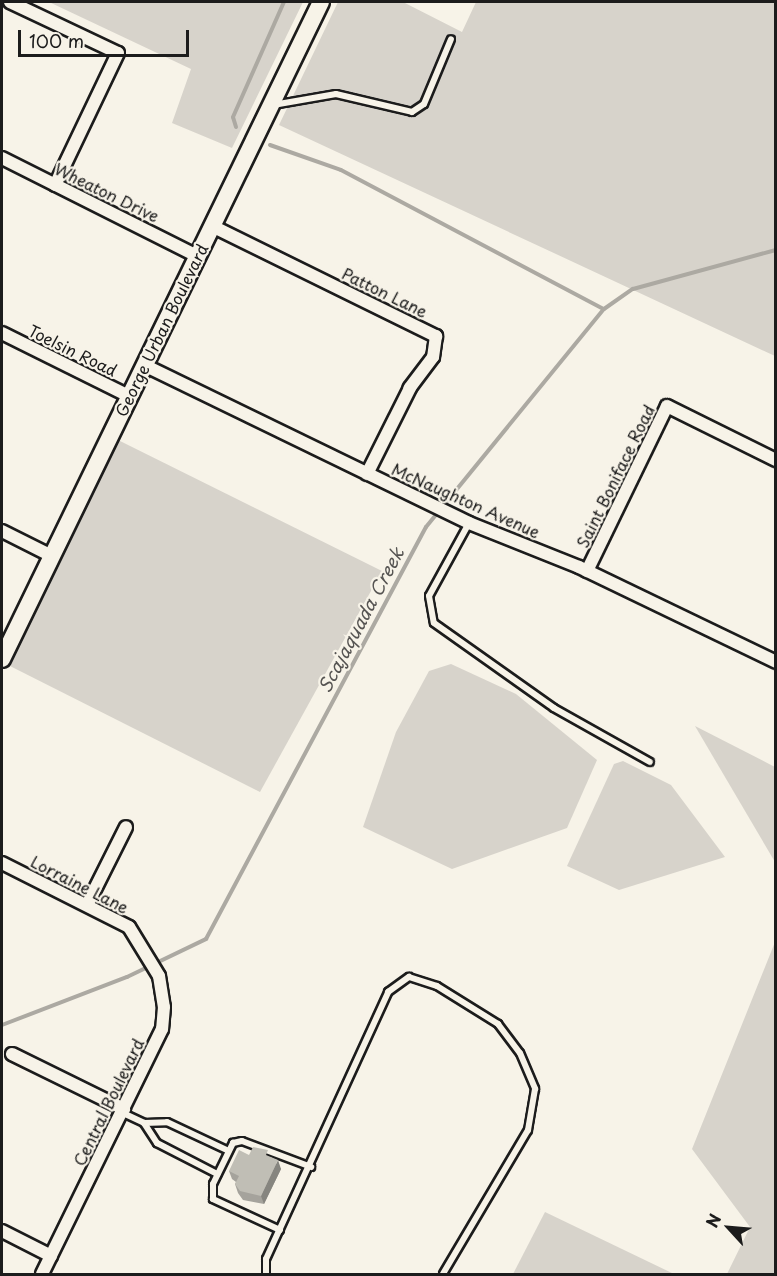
<!DOCTYPE html>
<html>
<head>
<meta charset="utf-8">
<style>
	body { margin:0 }
	#map { position:relative; width:777px; height:1276px; overflow:hidden; background:#f7f3e8; font-family:"Playpen Sans",sans-serif }
	div>[style] { position:absolute }
	.green>* { inset:0; background:#d7d3cb }
	.stream>* { height:4px; margin:-2px; padding:0 2px; transform-origin:2px; border-radius:2px; background:#aca9a2 }
	.roads { filter:drop-shadow(2px 0 #1c1c1c) drop-shadow(-2px 0 #1c1c1c) drop-shadow(0 2px #1c1c1c) drop-shadow(0 -2px #1c1c1c) }
	.lane>* { height:6px; margin:-3px; padding:0 3px; transform-origin:3px; border-radius:3px; background:#f7f3e8 }
	.street>* { height:12px; margin:-6px; padding:0 6px; transform-origin:6px; border-radius:6px; background:#f7f3e8 }
	.secondary>* { height:16px; margin:-8px; padding:0 8px; transform-origin:8px; border-radius:8px; background:#f7f3e8 }
	.wall>* { inset:0; background:#a5a39c }
	.shaded-wall>* { inset:0; background:#86857f }
	.building>* { inset:0; background:#c0beb5 }
	span { translate:-50% -50%; white-space:nowrap; text-align:center; line-height:1.15; -webkit-text-stroke:4.5px #f7f3e8; paint-order:stroke }
	.street-label { font-size:16px; color:#1c1c1c }
	.water-label { font-size:18px; color:#565452; font-style:italic }
	.frame { position:absolute; inset:0; border:3px solid #1c1c1c; pointer-events:none }
	.north { position:absolute; left:699px; top:1198px; width:60px; height:60px; -webkit-text-stroke:4px #f7f3e8; paint-order:stroke; rotate:296deg; font-size:16px; font-weight:700; line-height:24px; text-align:center; color:#1c1c1c }
	.north::after { content:''; display:block; margin:auto; width:21px; height:27px; background:#1c1c1c; clip-path:polygon(50% 0,100% 100%,50% 72%,0 100%) }
	.scale { position:absolute; left:18px; top:30px; width:171px; height:27px; box-sizing:border-box; border:3px solid #1c1c1c; border-top:0; padding-left:8px; font-size:18px; line-height:21px; white-space:nowrap; color:#1c1c1c; -webkit-text-stroke:4px #f7f3e8; paint-order:stroke }
</style>
</head>
<body>
<div id="map">
	<div class="green">
		<i style="clip-path:polygon(49px 2px,303px 2px,232px 148px,172px 123px,191px 69px)"></i>
		<i style="clip-path:polygon(338px 2px,403px 2px,462px 32px,476px 2px,775px 2px,775px 356px,279px 125px)"></i>
		<i style="clip-path:polygon(116px 439px,382px 571px,260px 792px,6px 664px)"></i>
		<i style="clip-path:polygon(451px 664px,516px 694px,597px 760px,567px 828px,452px 869px,363px 827px,396px 732px,429px 671px)"></i>
		<i style="clip-path:polygon(695px 726px,775px 767px,775px 862px)"></i>
		<i style="clip-path:polygon(623px 761px,671px 785px,725px 857px,619px 890px,567px 866px,614px 764px)"></i>
		<i style="clip-path:polygon(775px 942px,775px 1274px,727px 1274px,750px 1227px,692px 1149px)"></i>
		<i style="clip-path:polygon(545px 1212px,674px 1274px,513px 1274px)"></i>
	</div>
	<div class="stream">
		<i style="left:236px;top:127px;width:10px;rotate:-107deg"></i>
		<i style="left:233px;top:117px;width:126px;rotate:-66.1deg"></i>
		<i style="left:270px;top:145px;width:75px;rotate:19.4deg"></i>
		<i style="left:341px;top:170px;width:297px;rotate:27.9deg"></i>
		<i style="left:2px;top:1025px;width:134px;rotate:-21deg"></i>
		<i style="left:127px;top:977px;width:88px;rotate:-25.7deg"></i>
		<i style="left:206px;top:939px;width:467px;rotate:-61.9deg"></i>
		<i style="left:426px;top:527px;width:281px;rotate:-50.8deg"></i>
		<i style="left:604px;top:309px;width:35px;rotate:-35deg"></i>
		<i style="left:633px;top:289px;width:148px;rotate:-15.3deg"></i>
	</div>
	<div class="roads">
		<div class="lane">
			<i style="left:273px;top:105px;width:64px;rotate:-9.9deg"></i>
			<i style="left:336px;top:94px;width:78px;rotate:13.3deg"></i>
			<i style="left:412px;top:112px;width:14px;rotate:-34deg"></i>
			<i style="left:424px;top:104px;width:70px;rotate:-67.4deg"></i>
			<i style="left:469px;top:523px;width:83px;rotate:118.7deg"></i>
			<i style="left:429px;top:596px;width:27px;rotate:80deg"></i>
			<i style="left:434px;top:623px;width:147px;rotate:35.3deg"></i>
			<i style="left:554px;top:708px;width:110px;rotate:29.4deg"></i>
			<i style="left:123px;top:1113px;width:23px;rotate:25deg"></i>
			<i style="left:144px;top:1123px;width:23px;rotate:-2deg"></i>
			<i style="left:167px;top:1122px;width:68px;rotate:25.1deg"></i>
			<i style="left:144px;top:1123px;width:24px;rotate:57deg"></i>
			<i style="left:157px;top:1143px;width:68px;rotate:27.3deg"></i>
			<i style="left:280px;top:1230px;width:74px;rotate:-155.2deg"></i>
			<i style="left:213px;top:1199px;width:15px;rotate:-90deg"></i>
			<i style="left:213px;top:1184px;width:46px;rotate:-64deg"></i>
			<i style="left:233px;top:1143px;width:9px;rotate:-13deg"></i>
			<i style="left:242px;top:1141px;width:74px;rotate:20.6deg"></i>
			<i style="left:266px;top:1274px;width:15px;rotate:-90deg"></i>
			<i style="left:266px;top:1259px;width:294px;rotate:-65.4deg"></i>
			<i style="left:388px;top:992px;width:26px;rotate:-36deg"></i>
			<i style="left:409px;top:977px;width:29px;rotate:18deg"></i>
			<i style="left:437px;top:986px;width:72px;rotate:31.9deg"></i>
			<i style="left:498px;top:1024px;width:36px;rotate:53deg"></i>
			<i style="left:520px;top:1053px;width:39px;rotate:67deg"></i>
			<i style="left:535px;top:1089px;width:42px;rotate:99.7deg"></i>
			<i style="left:528px;top:1130px;width:167px;rotate:120.6deg"></i>
		</div>
		<div class="street">
			<i style="left:10px;top:2px;width:119px;rotate:25.3deg"></i>
			<i style="left:118px;top:53px;width:146px;rotate:115.5deg"></i>
			<i style="left:2px;top:158px;width:218px;rotate:26.7deg"></i>
			<i style="left:212px;top:226px;width:250px;rotate:26.2deg"></i>
			<i style="left:436px;top:336px;width:21px;rotate:98deg"></i>
			<i style="left:433px;top:357px;width:39px;rotate:127deg"></i>
			<i style="left:410px;top:388px;width:96px;rotate:116.6deg"></i>
			<i style="left:2px;top:333px;width:142px;rotate:26.4deg"></i>
			<i style="left:144px;top:365px;width:361px;rotate:25.9deg"></i>
			<i style="left:469px;top:523px;width:118px;rotate:21.8deg"></i>
			<i style="left:579px;top:567px;width:219px;rotate:25.7deg"></i>
			<i style="left:2px;top:531px;width:56px;rotate:26.6deg"></i>
			<i style="left:587px;top:571px;width:183px;rotate:-64.1deg"></i>
			<i style="left:667px;top:406px;width:122px;rotate:26.4deg"></i>
			<i style="left:2px;top:863px;width:142px;rotate:26.7deg"></i>
			<i style="left:129px;top:927px;width:57px;rotate:58.5deg"></i>
			<i style="left:159px;top:976px;width:31px;rotate:81deg"></i>
			<i style="left:164px;top:1007px;width:22px;rotate:95deg"></i>
			<i style="left:162px;top:1029px;width:273px;rotate:116.1deg"></i>
			<i style="left:87px;top:905px;width:87px;rotate:-63.4deg"></i>
			<i style="left:12px;top:1054px;width:125px;rotate:26.2deg"></i>
			<i style="left:2px;top:1231px;width:55px;rotate:27deg"></i>
		</div>
		<div class="secondary">
			<i style="left:2px;top:659px;width:730px;rotate:-64.1deg"></i>
		</div>
	</div>
	<div class="wall">
		<i style="clip-path:polygon(271px 1157px,281px 1169px,264px 1204px,243px 1200px,238px 1193px,235px 1184px,236px 1182px,232px 1179px,229px 1171px)"></i>
	</div>
	<div class="shaded-wall">
		<i style="clip-path:polygon(278px 1160px,281px 1169px,264px 1204px,261px 1196px)"></i>
	</div>
	<div class="building">
		<i style="clip-path:polygon(253px 1147px,268px 1150px,266px 1155px,278px 1160px,261px 1196px,240px 1191px,235px 1184px,239px 1176px,229px 1171px,239px 1150px,249px 1155px)"></i>
	</div>
	<div class="street-label">
		<span style="left:107px;top:192px;rotate:26deg">Wheaton Drive</span>
		<span style="left:385px;top:292px;rotate:26deg">Patton Lane</span>
		<span style="left:161px;top:330px;rotate:-64deg">George Urban Boulevard</span>
		<span style="left:73px;top:350px;rotate:26deg">Toelsin Road</span>
		<span style="left:615px;top:476px;rotate:-64deg">Saint Boniface Road</span>
		<span style="left:466px;top:500px;rotate:24deg">McNaughton Avenue</span>
		<span style="left:80px;top:884px;rotate:27deg">Lorraine Lane</span>
		<span style="left:108px;top:1102px;rotate:-64deg">Central Boulevard</span>
	</div>
	<div class="water-label">
		<span style="left:361px;top:620px;rotate:-62deg">Scajaquada Creek</span>
	</div>
	<div class="frame"></div>
	<div class="north">N</div>
	<div class="scale">100 m</div>
</div>
</body>
</html>
